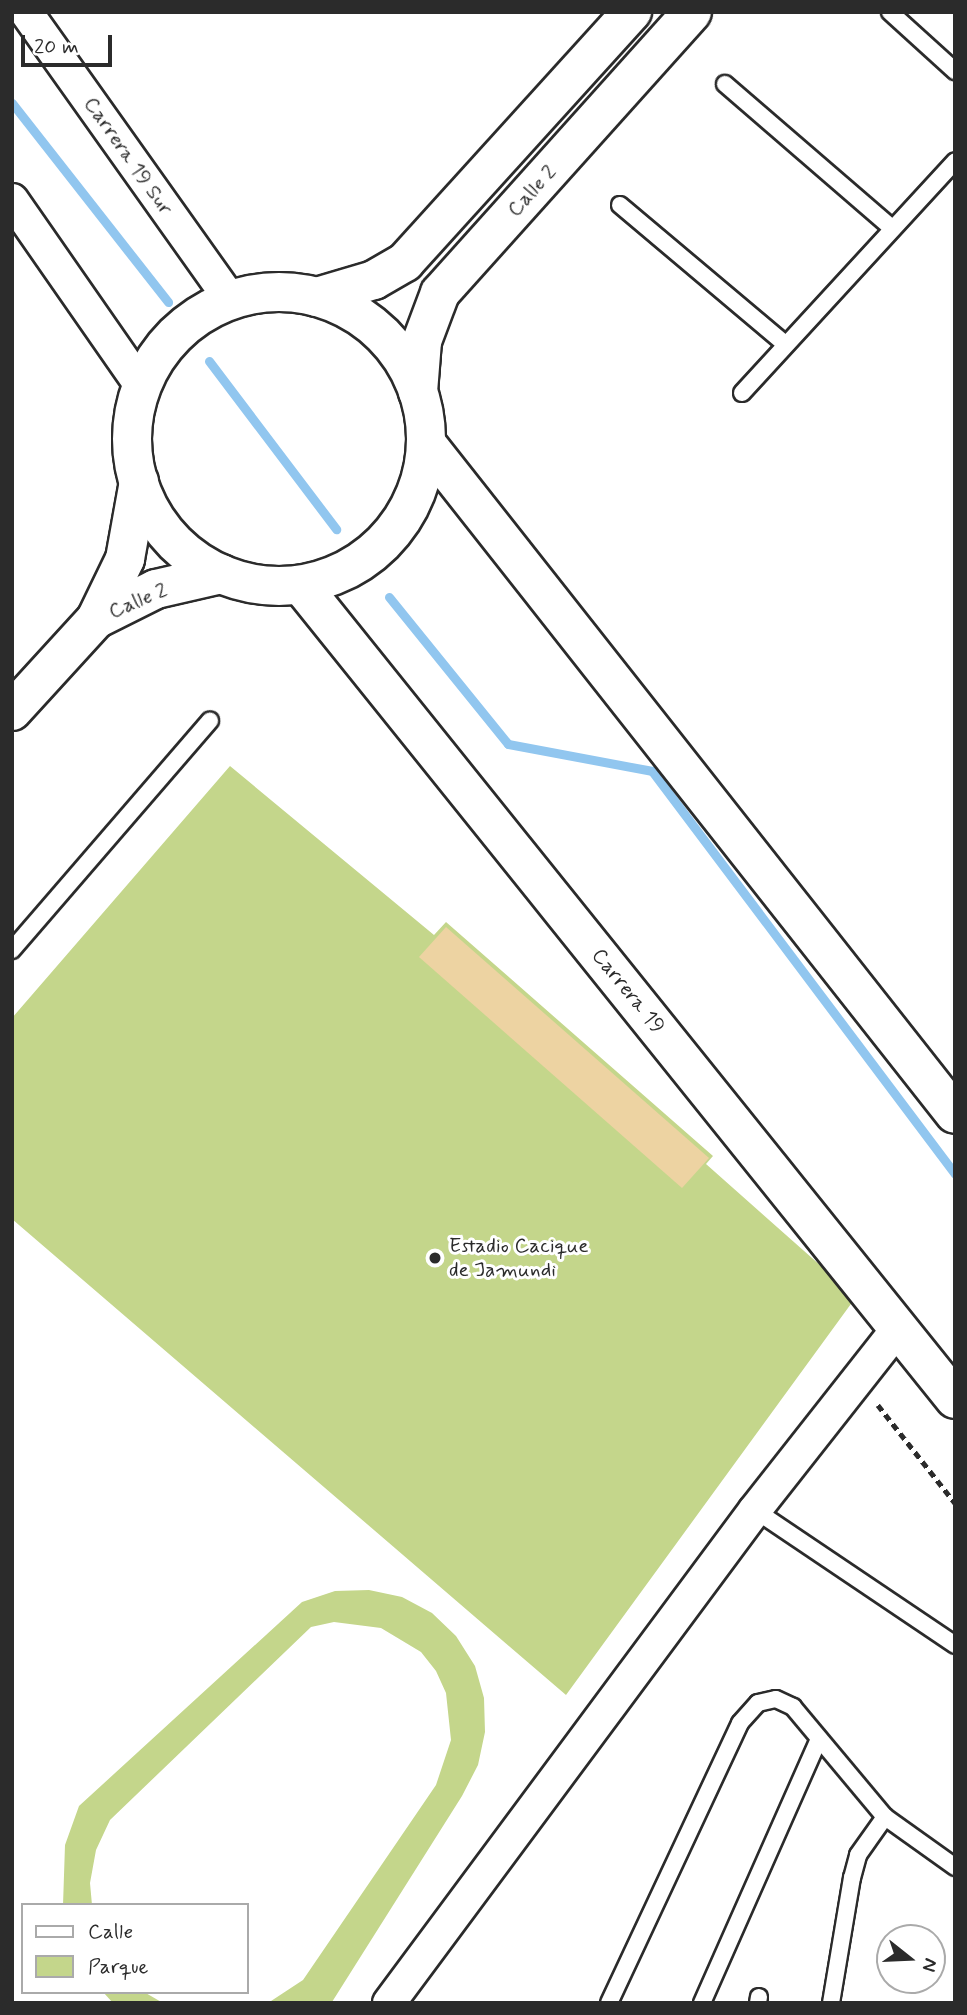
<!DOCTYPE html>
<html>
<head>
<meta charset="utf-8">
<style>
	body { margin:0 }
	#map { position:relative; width:967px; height:2015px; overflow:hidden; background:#fff; font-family:Mynerve,sans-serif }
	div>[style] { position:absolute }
	.green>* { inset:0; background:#c4d68b }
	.stream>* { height:9px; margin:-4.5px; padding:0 4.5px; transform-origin:4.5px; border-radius:4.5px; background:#91c6ef }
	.building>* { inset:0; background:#edd3a2 }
	.path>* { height:4.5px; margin-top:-2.25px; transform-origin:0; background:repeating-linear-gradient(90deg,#2b2b2b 0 7px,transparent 0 12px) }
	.roads { filter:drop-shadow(2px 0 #2b2b2b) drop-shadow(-2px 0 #2b2b2b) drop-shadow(0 2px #2b2b2b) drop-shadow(0 -2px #2b2b2b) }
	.lane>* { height:16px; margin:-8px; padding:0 8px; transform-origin:8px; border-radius:8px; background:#fff }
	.street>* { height:32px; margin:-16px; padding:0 16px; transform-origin:16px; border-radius:16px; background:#fff }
	.secondary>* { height:38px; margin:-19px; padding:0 19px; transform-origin:19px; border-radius:19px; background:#fff }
	.secondary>.ring { margin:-19px; padding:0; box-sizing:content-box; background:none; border:38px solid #fff; border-radius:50% }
	.dots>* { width:19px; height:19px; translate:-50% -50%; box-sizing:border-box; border:4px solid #fff; border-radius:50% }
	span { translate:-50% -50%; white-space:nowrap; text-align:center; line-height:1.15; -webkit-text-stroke:6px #fff; paint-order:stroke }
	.street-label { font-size:21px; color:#2b2b2b }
	.poi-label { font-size:21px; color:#2b2b2b }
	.left { translate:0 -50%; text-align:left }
	.frame { position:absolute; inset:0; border:14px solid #2b2b2b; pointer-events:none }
	.legend { position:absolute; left:21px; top:1903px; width:228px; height:91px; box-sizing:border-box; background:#fff; border:2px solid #aaa; margin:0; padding:9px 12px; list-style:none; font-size:21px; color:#2b2b2b }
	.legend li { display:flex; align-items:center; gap:14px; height:35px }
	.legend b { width:35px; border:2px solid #aaa }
	.north { position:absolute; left:876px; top:1924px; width:70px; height:70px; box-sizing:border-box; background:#fff; border:2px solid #aaa; border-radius:50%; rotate:108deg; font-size:19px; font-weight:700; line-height:28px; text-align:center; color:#2b2b2b }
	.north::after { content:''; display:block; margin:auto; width:24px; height:32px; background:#2b2b2b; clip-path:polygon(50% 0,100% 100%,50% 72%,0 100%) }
	.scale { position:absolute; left:21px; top:35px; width:91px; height:32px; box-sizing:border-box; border:4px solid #2b2b2b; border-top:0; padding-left:9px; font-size:21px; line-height:24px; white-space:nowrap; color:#2b2b2b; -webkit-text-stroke:5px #fff; paint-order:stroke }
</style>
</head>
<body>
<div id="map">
	<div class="green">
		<i style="clip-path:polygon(230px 766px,434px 935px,446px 922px,713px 1156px,706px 1164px,856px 1297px,566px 1695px,12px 1219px,12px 1018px)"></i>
		<i style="clip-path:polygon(369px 1590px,402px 1597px,432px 1613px,456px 1636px,475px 1666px,484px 1698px,485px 1732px,478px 1765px,462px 1796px,332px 2002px,268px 2003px,303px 1980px,436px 1785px,451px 1740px,446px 1693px,436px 1671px,421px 1652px,381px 1628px,334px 1622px,311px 1627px,110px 1820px,96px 1850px,90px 1883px,92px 1905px,63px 1905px,65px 1845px,79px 1806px,302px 1602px,335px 1591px)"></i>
		<i style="clip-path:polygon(103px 1992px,144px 1992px,163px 2003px,113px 2003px)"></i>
	</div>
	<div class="stream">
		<i style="left:12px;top:103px;width:253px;rotate:51.9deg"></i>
		<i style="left:209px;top:361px;width:211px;rotate:52.9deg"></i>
		<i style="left:389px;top:597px;width:189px;rotate:51deg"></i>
		<i style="left:508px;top:744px;width:147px;rotate:10.6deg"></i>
		<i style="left:652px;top:771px;width:504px;rotate:53.06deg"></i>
	</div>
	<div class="building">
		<i style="clip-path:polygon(446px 927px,709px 1158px,682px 1188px,419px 957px)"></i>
	</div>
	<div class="path">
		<i style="left:878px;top:1405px;width:125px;rotate:51.8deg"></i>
	</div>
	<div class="roads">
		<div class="lane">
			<i style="left:890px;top:12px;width:88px;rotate:42.2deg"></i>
			<i style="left:725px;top:84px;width:221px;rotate:40.8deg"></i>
			<i style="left:620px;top:205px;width:216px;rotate:40.1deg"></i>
			<i style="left:742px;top:393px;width:315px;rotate:-47.4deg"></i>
			<i style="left:12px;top:950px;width:303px;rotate:-49.2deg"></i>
			<i style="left:755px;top:1510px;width:241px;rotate:34deg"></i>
			<i style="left:609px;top:2003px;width:309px;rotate:-64.9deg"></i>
			<i style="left:740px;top:1723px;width:27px;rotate:-48deg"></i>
			<i style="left:758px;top:1703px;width:18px;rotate:-13deg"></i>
			<i style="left:776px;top:1699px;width:19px;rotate:25deg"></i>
			<i style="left:793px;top:1707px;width:143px;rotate:50.1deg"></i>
			<i style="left:885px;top:1817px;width:86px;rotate:35.5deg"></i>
			<i style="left:702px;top:2003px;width:289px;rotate:-66.1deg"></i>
			<i style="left:758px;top:2003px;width:6px;rotate:-81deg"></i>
			<i style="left:831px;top:2003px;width:127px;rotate:-80.5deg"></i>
			<i style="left:852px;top:1878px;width:24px;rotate:-75deg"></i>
			<i style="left:858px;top:1855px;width:47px;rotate:-54.6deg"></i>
		</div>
		<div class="street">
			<i style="left:26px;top:12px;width:354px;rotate:54.6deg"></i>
			<i style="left:12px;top:200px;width:228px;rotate:55.2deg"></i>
			<i style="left:389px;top:2003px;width:614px;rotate:-53.41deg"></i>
			<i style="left:755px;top:1510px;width:233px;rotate:-51.8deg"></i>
		</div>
		<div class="secondary">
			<i class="ring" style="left:132px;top:292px;width:256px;height:256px"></i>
			<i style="left:317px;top:297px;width:59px;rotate:-16.6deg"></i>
			<i style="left:374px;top:280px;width:36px;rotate:-30deg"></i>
			<i style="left:405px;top:262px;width:338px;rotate:-47.8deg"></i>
			<i style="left:418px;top:392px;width:51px;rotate:-85.5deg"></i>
			<i style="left:422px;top:341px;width:51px;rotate:-69.4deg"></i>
			<i style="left:440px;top:293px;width:377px;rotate:-48.1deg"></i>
			<i style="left:426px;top:443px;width:854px;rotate:51.75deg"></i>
			<i style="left:301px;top:585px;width:1044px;rotate:51.22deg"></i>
			<i style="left:96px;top:619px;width:67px;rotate:-26.6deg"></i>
			<i style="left:156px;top:589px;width:67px;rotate:-13deg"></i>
			<i style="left:12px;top:711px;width:125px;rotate:-47.6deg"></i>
			<i style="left:96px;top:619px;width:67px;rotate:-64.2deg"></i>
			<i style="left:125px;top:559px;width:79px;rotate:-79.8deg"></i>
		</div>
	</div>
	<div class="dots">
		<i style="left:435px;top:1258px;background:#2b2b2b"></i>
	</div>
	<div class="street-label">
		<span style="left:128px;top:156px;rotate:55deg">Carrera 19 Sur</span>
		<span style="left:532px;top:191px;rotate:-48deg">Calle 2</span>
		<span style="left:138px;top:601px;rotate:-23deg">Calle 2</span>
		<span style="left:628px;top:991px;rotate:51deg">Carrera 19</span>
	</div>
	<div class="poi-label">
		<span class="left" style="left:449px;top:1258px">Estadio Cacique<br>de Jamundi</span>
	</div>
	<div class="frame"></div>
	<ul class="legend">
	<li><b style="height:9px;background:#fff"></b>Calle</li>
	<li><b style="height:19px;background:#c4d68b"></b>Parque</li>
	</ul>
	<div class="north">N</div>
	<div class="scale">20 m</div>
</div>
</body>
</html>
